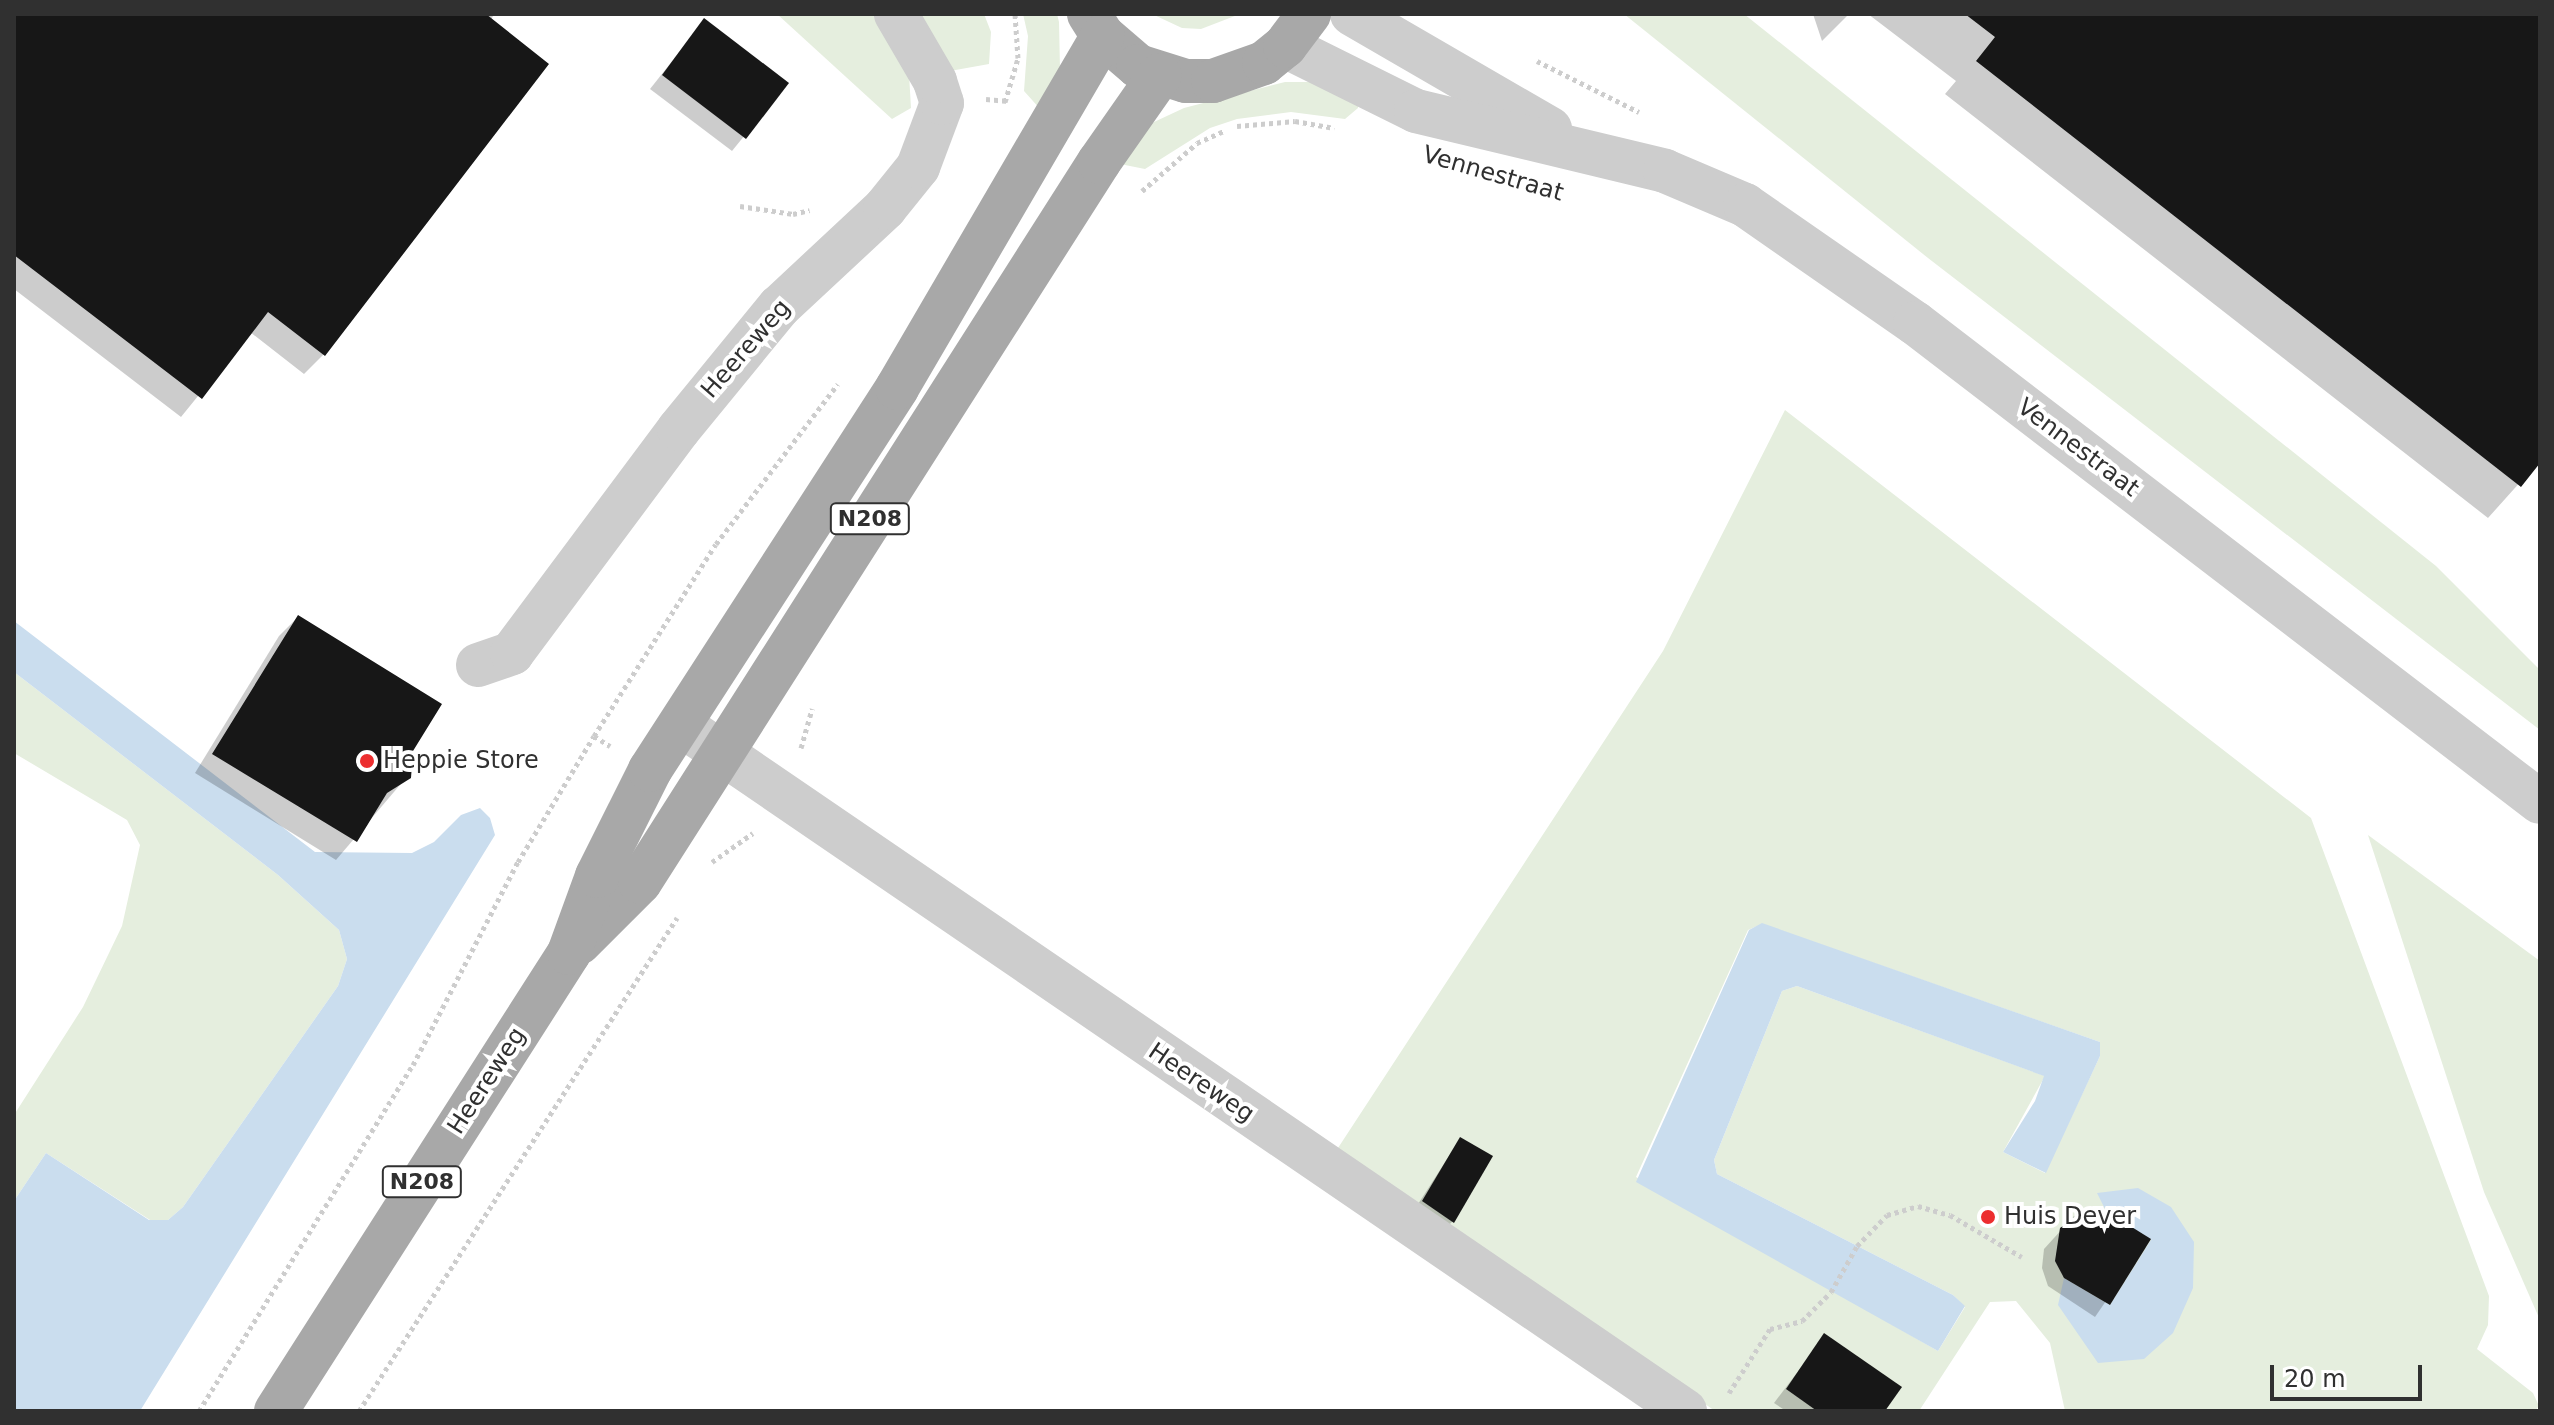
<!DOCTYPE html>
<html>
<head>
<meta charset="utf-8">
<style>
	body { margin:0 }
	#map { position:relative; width:2554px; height:1425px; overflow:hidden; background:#fff; font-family:"DejaVu Sans",sans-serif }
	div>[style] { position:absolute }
	.green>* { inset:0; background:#e5eede }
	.water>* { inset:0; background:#caddee }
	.shadow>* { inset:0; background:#0003 }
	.building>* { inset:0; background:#171717 }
	.path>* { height:5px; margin-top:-2.5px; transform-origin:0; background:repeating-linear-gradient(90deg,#cdcdcd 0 4px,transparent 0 8px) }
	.minor>* { height:44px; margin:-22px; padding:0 22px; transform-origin:22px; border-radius:22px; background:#cdcdcd }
	.major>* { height:44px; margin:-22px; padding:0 22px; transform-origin:22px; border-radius:22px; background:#a8a8a8 }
	.dots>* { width:22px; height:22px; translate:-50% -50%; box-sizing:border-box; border:4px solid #fff; border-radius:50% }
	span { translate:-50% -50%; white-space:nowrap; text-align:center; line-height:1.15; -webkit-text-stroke:8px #fff; paint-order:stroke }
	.shield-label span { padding:2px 6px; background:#fff; border:2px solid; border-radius:6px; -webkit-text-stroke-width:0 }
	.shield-label { font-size:22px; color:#303030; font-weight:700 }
	.street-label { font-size:24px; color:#303030 }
	.poi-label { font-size:24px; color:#303030 }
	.left { translate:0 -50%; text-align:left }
	.frame { position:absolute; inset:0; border:16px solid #303030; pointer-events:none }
	.scale { position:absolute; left:2270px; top:1365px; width:152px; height:36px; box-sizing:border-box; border:4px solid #303030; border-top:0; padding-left:10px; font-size:24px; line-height:28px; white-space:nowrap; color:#303030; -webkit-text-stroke:6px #fff; paint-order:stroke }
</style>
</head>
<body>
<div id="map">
	<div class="green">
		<i style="clip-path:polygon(777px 14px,872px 14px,896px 43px,909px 74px,911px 108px,892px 119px)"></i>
		<i style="clip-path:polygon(918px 14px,984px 14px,991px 32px,989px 64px,950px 71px)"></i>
		<i style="clip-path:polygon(1023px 14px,1057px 14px,1059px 22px,1060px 69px,1041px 110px,1024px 91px,1028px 36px)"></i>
		<i style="clip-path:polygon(1152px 14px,1240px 14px,1201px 29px,1182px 28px)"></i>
		<i style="clip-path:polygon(1624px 14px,1744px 14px,2436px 566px,2540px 670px,2540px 730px,1928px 258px)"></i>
		<i style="clip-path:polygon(1285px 82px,1311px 82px,1358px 97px,1358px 108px,1345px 119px,1291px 112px,1237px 119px,1210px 128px,1145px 169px,1120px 164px,1128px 142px,1154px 122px,1184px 108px)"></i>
		<i style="clip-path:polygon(evenodd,1785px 410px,2311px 818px,2489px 1296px,2488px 1325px,2477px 1349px,2533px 1393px,2539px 1406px,2535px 1411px,2065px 1411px,2050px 1343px,2016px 1301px,1990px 1302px,1919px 1411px,1715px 1411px,1338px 1148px,1663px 651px,1785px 410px,1762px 924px,2100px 1042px,2100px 1056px,2045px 1173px,2003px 1152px,2045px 1076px,1797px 986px,1782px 991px,1714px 1160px,1717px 1174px,1953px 1295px,1965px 1307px,1938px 1351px,1636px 1177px,1748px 930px,1762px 924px)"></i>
		<i style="clip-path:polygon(14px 672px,278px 875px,339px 930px,347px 959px,338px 986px,183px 1207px,168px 1220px,150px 1220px,46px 1153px,14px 1201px,14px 1115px,83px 1007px,122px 926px,140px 845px,127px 820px,14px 753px)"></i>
		<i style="clip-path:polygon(2368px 835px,2540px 961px,2540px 1320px,2484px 1192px)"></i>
	</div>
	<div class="water">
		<i style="clip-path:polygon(14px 621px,315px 852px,412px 853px,434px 842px,461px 815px,480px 808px,490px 818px,495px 835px,140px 1411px,14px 1411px,14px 1201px,46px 1153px,149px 1220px,168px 1220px,183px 1207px,338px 986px,347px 959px,339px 930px,278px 875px,14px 672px)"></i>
		<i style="clip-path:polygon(1762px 923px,2100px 1042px,2100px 1056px,2046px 1173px,2003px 1152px,2035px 1101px,2044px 1076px,1797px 986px,1782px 991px,1714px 1160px,1717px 1174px,1953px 1295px,1965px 1306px,1938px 1351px,1636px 1182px,1749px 930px)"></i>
		<i style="clip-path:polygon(2138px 1188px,2171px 1207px,2194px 1242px,2193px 1288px,2173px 1333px,2144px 1359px,2098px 1363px,2058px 1305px,2064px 1278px,2110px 1305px,2151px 1240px,2106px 1211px,2097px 1193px)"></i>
	</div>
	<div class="shadow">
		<i style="clip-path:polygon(14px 14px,494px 14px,323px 355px,304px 374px,250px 332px,181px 417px,14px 289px)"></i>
		<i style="clip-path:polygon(1813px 14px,1849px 14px,1822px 41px)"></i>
		<i style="clip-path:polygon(1868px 14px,2540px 14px,2540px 460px,2488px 518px,1945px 94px,1956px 81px)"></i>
		<i style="clip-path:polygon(704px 21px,787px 83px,732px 151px,650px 89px)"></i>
		<i style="clip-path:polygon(298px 617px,411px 750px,411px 772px,336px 860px,195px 773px,279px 636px)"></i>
		<i style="clip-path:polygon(1460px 1139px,1452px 1222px,1439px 1234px,1411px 1215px)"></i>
		<i style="clip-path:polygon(2099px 1212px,2148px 1240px,2095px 1317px,2048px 1286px,2042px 1268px,2044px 1249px,2074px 1216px)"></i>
		<i style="clip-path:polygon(1825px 1336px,1882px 1411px,1786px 1411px,1774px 1403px)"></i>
	</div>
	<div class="building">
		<i style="clip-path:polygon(14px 14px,486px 14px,549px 64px,325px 356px,268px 312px,202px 399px,14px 255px)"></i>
		<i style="clip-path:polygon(1965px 14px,2540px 14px,2540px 463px,2521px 487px,1976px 61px,1995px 37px)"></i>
		<i style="clip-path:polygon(704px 18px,789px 83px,746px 139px,662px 75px)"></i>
		<i style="clip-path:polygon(298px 615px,442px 704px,413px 751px,411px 778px,387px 793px,357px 842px,212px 754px)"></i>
		<i style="clip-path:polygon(1460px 1137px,1493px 1156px,1454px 1223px,1422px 1201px)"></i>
		<i style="clip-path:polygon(2085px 1211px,2106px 1211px,2151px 1239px,2110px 1305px,2064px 1278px,2055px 1261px,2060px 1228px)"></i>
		<i style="clip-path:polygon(1824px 1333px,1902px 1387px,1885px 1411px,1817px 1411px,1786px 1389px)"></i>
	</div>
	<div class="path">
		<i style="left:1537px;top:61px;width:114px;rotate:26.6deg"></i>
		<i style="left:986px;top:99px;width:22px;rotate:5deg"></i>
		<i style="left:1005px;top:102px;width:46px;rotate:-73.5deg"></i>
		<i style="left:1018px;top:58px;width:44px;rotate:-93.9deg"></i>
		<i style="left:1237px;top:126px;width:58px;rotate:-4.9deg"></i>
		<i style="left:1295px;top:121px;width:40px;rotate:10deg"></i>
		<i style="left:1142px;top:191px;width:73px;rotate:-41.1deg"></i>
		<i style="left:1197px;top:143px;width:30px;rotate:-24deg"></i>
		<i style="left:740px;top:206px;width:54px;rotate:8.6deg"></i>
		<i style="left:793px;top:214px;width:17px;rotate:-13deg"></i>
		<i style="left:594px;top:736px;width:19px;rotate:32deg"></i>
		<i style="left:801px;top:748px;width:41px;rotate:-74.2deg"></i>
		<i style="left:712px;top:862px;width:50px;rotate:-35.3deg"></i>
		<i style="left:1729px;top:1393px;width:76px;rotate:-57.4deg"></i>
		<i style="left:1770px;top:1329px;width:33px;rotate:-14deg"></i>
		<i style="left:1802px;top:1321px;width:41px;rotate:-45deg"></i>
		<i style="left:1831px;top:1292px;width:53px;rotate:-60.5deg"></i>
		<i style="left:1857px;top:1246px;width:43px;rotate:-45.9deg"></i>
		<i style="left:1887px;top:1215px;width:32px;rotate:-16deg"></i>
		<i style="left:1918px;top:1206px;width:33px;rotate:16deg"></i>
		<i style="left:1950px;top:1215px;width:83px;rotate:30.3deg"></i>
		<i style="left:199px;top:1411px;width:407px;rotate:-58.3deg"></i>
		<i style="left:413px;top:1065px;width:229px;rotate:-62.7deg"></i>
		<i style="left:518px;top:862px;width:147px;rotate:-58.9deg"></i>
		<i style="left:594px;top:736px;width:227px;rotate:-57.6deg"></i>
		<i style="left:716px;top:544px;width:201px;rotate:-52.7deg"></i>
		<i style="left:359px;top:1411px;width:587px;rotate:-57.18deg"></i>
	</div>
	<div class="minor">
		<i style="left:1352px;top:14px;width:229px;rotate:30.1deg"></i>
		<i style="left:1285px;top:46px;width:146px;rotate:26.4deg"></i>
		<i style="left:1416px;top:111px;width:256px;rotate:13.5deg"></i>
		<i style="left:1665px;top:171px;width:87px;rotate:23deg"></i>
		<i style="left:1745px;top:205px;width:207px;rotate:34.8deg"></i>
		<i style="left:1915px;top:323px;width:787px;rotate:37.47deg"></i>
		<i style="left:478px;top:665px;width:36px;rotate:-19deg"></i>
		<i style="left:512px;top:653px;width:279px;rotate:-53.3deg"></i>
		<i style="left:679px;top:429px;width:158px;rotate:-50.7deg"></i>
		<i style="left:779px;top:307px;width:145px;rotate:-43deg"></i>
		<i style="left:885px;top:208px;width:53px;rotate:-51.2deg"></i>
		<i style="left:918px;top:167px;width:68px;rotate:-69.4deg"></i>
		<i style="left:942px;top:103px;width:23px;rotate:-108deg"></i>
		<i style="left:935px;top:81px;width:78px;rotate:-120.2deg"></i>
		<i style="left:681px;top:725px;width:1216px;rotate:34.34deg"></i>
	</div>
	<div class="major">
		<i style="left:1089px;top:14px;width:26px;rotate:58deg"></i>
		<i style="left:1103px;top:36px;width:46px;rotate:40.6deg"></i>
		<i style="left:1138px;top:66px;width:50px;rotate:17.4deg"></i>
		<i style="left:1186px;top:81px;width:27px"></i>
		<i style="left:1213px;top:81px;width:54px;rotate:-19.4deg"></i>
		<i style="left:1264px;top:63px;width:27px;rotate:-39deg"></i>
		<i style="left:1285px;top:46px;width:40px;rotate:-53deg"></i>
		<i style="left:579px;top:943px;width:86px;rotate:-45deg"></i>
		<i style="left:640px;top:882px;width:854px;rotate:-57.48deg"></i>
		<i style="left:1099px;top:162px;width:106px;rotate:-55deg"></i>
		<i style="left:276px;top:1411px;width:544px;rotate:-57.39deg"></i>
		<i style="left:569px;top:953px;width:82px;rotate:-70deg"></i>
		<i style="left:597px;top:876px;width:119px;rotate:-63.4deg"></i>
		<i style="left:650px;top:770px;width:455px;rotate:-57.1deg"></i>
		<i style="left:897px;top:388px;width:408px;rotate:-59.7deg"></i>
	</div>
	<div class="dots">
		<i style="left:367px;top:761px;background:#ec2e2f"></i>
		<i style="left:1988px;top:1217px;background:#ec2e2f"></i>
	</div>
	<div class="shield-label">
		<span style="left:870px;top:519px">N208</span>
		<span style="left:422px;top:1182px">N208</span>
	</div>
	<div class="street-label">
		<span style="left:1493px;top:174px;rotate:16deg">Vennestraat</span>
		<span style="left:746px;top:349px;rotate:-49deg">Heereweg</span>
		<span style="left:2078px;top:448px;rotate:37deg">Vennestraat</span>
		<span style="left:487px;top:1081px;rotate:-57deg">Heereweg</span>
		<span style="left:1201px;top:1083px;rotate:34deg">Heereweg</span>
	</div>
	<div class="poi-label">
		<span class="left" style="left:383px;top:761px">Heppie Store</span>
		<span class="left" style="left:2004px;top:1217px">Huis Dever</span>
	</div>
	<div class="frame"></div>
	<div class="scale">20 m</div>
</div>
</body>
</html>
